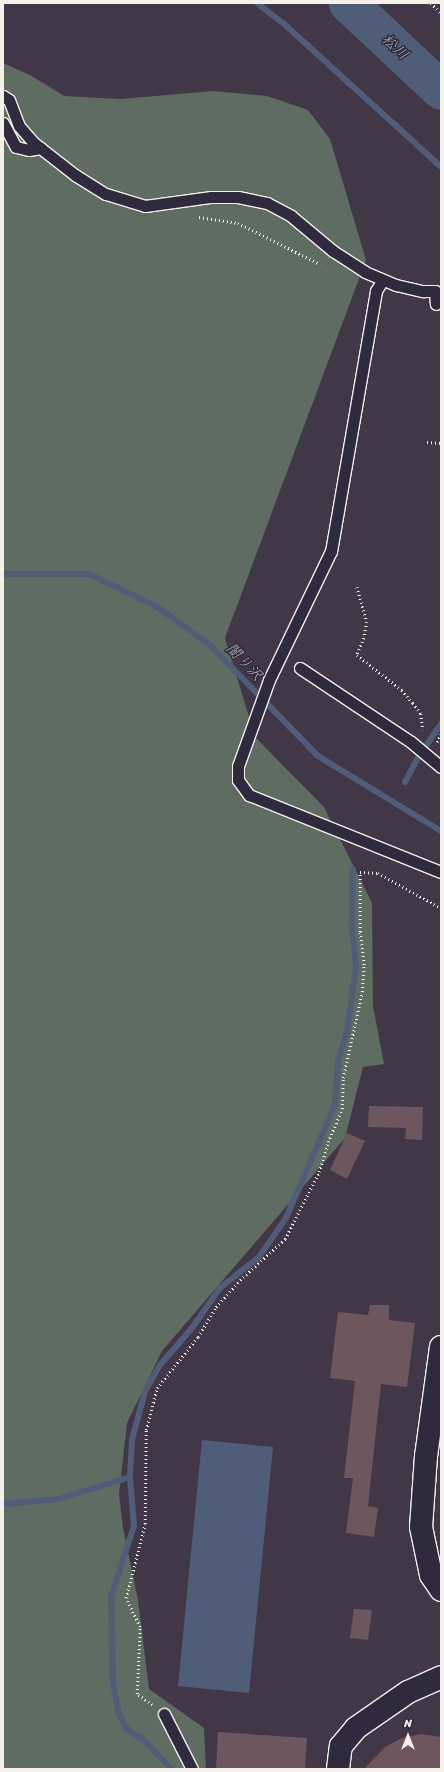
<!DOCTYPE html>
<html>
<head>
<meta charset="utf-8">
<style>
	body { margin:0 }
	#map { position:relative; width:444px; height:1772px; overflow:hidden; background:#423747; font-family:Sriracha,"Klee One",sans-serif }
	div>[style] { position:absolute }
	.green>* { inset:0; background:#5f6c62 }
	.water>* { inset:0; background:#505d79 }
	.stream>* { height:6px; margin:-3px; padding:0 3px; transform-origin:3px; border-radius:3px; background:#505d79 }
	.river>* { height:39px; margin:-19.5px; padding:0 19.5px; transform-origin:19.5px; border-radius:19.5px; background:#505d79 }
	.building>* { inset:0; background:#6d565d }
	.path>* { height:2.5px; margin-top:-1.25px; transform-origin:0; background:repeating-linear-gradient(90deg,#f4f1e8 0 1px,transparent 0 4px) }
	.roads { filter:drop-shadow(1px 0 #f4f1e8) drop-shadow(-1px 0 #f4f1e8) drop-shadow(0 1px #f4f1e8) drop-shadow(0 -1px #f4f1e8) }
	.lane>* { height:11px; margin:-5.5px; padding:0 5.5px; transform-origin:5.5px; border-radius:5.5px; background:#2f2a3d }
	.street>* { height:22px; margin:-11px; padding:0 11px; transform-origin:11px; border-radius:11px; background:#2f2a3d }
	span { translate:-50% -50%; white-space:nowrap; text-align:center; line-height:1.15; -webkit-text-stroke:3px #2f2a3d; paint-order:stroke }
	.water-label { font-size:15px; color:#b2b6bc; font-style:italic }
	.frame { position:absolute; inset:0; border:4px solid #f4f1e8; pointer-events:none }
	.north { position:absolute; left:388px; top:1716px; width:40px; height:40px; -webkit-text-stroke:3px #2f2a3d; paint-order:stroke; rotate:0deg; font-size:11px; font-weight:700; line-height:16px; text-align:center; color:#f4f1e8 }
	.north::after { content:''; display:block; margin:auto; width:14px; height:18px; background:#f4f1e8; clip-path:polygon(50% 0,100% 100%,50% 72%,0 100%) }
</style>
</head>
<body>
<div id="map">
	<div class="green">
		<i style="clip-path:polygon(3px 63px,30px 75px,64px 96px,121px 99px,213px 91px,267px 96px,308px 110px,330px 139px,366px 260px,225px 638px,255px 737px,324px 807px,372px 903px,373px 1006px,384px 1064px,363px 1067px,345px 1138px,162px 1351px,127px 1423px,119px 1494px,123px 1528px,138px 1600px,149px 1689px,204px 1728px,206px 1769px,3px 1769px)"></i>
	</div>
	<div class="water">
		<i style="clip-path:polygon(202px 1440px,273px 1447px,249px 1693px,178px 1686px)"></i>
	</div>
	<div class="stream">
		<i style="left:257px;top:3px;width:33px;rotate:38deg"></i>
		<i style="left:283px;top:23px;width:214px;rotate:42.3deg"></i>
		<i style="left:3px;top:574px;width:86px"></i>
		<i style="left:89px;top:574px;width:74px;rotate:25.5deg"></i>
		<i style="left:156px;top:606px;width:67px;rotate:35.8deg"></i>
		<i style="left:210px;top:645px;width:155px;rotate:45.8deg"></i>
		<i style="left:318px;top:756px;width:144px;rotate:31.4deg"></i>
		<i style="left:426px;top:746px;width:27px;rotate:-56deg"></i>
		<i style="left:405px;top:782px;width:30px;rotate:-62deg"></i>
		<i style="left:3px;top:1504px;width:55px;rotate:-5.2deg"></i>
		<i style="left:58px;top:1499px;width:75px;rotate:-17deg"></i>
		<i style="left:171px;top:1769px;width:37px;rotate:-133deg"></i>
		<i style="left:146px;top:1742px;width:23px;rotate:-146deg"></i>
		<i style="left:127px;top:1729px;width:17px;rotate:-118deg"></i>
		<i style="left:119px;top:1714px;width:33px;rotate:-101deg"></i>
		<i style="left:113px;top:1682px;width:85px;rotate:-91.3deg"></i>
		<i style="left:111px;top:1597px;width:75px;rotate:-72.1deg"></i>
		<i style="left:134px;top:1526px;width:49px;rotate:-94.7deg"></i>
		<i style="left:130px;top:1477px;width:37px;rotate:-87deg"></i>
		<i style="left:132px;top:1440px;width:51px;rotate:-75.1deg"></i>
		<i style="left:145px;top:1391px;width:30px;rotate:-60deg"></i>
		<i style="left:160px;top:1365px;width:49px;rotate:-49.1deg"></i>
		<i style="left:192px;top:1328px;width:49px;rotate:-55deg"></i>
		<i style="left:220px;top:1288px;width:50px;rotate:-38.5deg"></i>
		<i style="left:259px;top:1257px;width:47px;rotate:-55.3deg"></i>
		<i style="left:286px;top:1218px;width:123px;rotate:-66.6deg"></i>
		<i style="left:335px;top:1105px;width:44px;rotate:-86.1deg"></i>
		<i style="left:338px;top:1061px;width:31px;rotate:-73deg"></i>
		<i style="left:347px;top:1031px;width:65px;rotate:-82deg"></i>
		<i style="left:356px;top:967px;width:37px;rotate:-96deg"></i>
		<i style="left:352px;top:930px;width:61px;rotate:-89.1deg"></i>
	</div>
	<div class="river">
		<i style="left:348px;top:3px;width:127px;rotate:43.1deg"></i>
	</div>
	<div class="building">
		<i style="clip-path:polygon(369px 1106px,423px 1107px,422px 1140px,405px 1139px,406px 1128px,368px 1127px)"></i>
		<i style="clip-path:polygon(347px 1133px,365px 1141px,347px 1179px,330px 1170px)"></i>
		<i style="clip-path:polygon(370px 1305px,389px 1305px,389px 1320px,415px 1323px,407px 1387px,381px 1384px,368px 1506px,378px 1508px,374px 1537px,346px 1533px,353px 1478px,344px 1478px,355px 1381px,330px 1378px,338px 1312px,368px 1315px)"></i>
		<i style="clip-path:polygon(354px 1609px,372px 1610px,368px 1640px,350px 1638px)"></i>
		<i style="clip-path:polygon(218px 1732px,307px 1738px,305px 1769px,216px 1769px)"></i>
		<i style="clip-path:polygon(421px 1734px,441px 1737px,441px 1769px,364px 1769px,385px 1747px,402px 1738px)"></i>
	</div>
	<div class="path">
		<i style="left:431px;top:3px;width:14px;rotate:45deg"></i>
		<i style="left:199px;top:217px;width:39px;rotate:9deg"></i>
		<i style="left:238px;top:223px;width:92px;rotate:26.6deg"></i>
		<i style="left:427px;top:442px;width:14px;rotate:4deg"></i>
		<i style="left:357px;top:587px;width:36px;rotate:74deg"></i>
		<i style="left:367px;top:622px;width:16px;rotate:101deg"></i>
		<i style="left:364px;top:638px;width:18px;rotate:112deg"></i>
		<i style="left:357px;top:655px;width:57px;rotate:37.9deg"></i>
		<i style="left:402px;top:690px;width:17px;rotate:50deg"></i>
		<i style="left:413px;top:703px;width:14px;rotate:54deg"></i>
		<i style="left:421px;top:714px;width:16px;rotate:83deg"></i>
		<i style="left:437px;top:742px;width:9px;rotate:-63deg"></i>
		<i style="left:152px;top:1705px;width:19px;rotate:-144deg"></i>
		<i style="left:137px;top:1694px;width:67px;rotate:-87.4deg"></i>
		<i style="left:140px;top:1627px;width:32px;rotate:-116deg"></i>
		<i style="left:126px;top:1598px;width:76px;rotate:-75.6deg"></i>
		<i style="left:145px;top:1524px;width:94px;rotate:-89.4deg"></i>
		<i style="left:146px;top:1430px;width:43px;rotate:-75.3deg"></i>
		<i style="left:157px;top:1388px;width:65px;rotate:-51.2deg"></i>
		<i style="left:198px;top:1337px;width:35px;rotate:-59deg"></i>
		<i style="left:216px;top:1307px;width:36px;rotate:-48deg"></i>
		<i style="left:240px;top:1280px;width:61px;rotate:-42.3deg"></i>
		<i style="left:285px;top:1239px;width:75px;rotate:-63.1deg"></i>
		<i style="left:319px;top:1172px;width:31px;rotate:-73deg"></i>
		<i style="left:328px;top:1142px;width:36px;rotate:-67deg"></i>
		<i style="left:342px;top:1109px;width:31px;rotate:-88deg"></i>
		<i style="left:343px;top:1078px;width:88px;rotate:-77.5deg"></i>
		<i style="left:362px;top:992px;width:27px;rotate:-86deg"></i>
		<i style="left:364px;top:965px;width:33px;rotate:-97deg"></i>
		<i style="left:360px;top:932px;width:60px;rotate:-90deg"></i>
		<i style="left:360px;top:872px;width:18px;rotate:3deg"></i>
		<i style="left:378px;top:873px;width:72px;rotate:29.1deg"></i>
	</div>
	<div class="roads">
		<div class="lane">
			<i style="left:3px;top:96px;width:7px;rotate:34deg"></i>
			<i style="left:9px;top:100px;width:28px;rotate:69deg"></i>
			<i style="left:19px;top:126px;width:23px;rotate:49deg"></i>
			<i style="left:34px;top:143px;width:52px;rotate:38deg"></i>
			<i style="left:75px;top:175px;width:36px;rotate:32deg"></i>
			<i style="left:106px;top:194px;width:41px;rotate:17.1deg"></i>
			<i style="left:145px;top:206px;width:67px;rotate:-7.8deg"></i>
			<i style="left:211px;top:197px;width:27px"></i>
			<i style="left:238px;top:197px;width:30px;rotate:12deg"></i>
			<i style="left:267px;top:203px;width:27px;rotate:28deg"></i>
			<i style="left:291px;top:216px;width:55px;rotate:39.8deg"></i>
			<i style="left:333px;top:251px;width:38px;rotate:33deg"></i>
			<i style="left:365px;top:272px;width:34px;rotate:23deg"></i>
			<i style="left:396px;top:285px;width:28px;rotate:13deg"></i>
			<i style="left:423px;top:291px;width:12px"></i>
			<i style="left:435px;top:291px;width:13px;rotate:86deg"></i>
			<i style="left:3px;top:123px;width:27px;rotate:62deg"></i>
			<i style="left:16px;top:147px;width:13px;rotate:13deg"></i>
			<i style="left:29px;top:150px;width:12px;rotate:-9deg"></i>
			<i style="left:382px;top:281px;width:12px;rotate:121deg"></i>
			<i style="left:376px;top:291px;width:264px;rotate:99.8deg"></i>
			<i style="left:331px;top:551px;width:143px;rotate:115.7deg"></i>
			<i style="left:269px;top:680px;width:91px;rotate:109.8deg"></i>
			<i style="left:238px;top:766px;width:14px;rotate:90deg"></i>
			<i style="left:238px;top:780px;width:19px;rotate:54deg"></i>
			<i style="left:249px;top:795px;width:207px;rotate:21.9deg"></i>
			<i style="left:300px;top:668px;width:133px;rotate:33.7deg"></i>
			<i style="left:411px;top:742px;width:39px;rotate:40deg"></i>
			<i style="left:164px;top:1714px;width:62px;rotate:63deg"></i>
		</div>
		<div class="street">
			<i style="left:441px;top:1347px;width:110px;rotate:97.8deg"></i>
			<i style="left:426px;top:1456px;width:71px;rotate:94deg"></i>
			<i style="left:421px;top:1527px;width:49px;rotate:78.2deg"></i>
			<i style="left:431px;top:1575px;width:18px;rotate:56deg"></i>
			<i style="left:338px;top:1769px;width:23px;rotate:-83deg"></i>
			<i style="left:341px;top:1746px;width:23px;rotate:-50deg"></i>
			<i style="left:356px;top:1728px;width:63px;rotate:-34.7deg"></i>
			<i style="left:408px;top:1692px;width:36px;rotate:-24deg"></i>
		</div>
	</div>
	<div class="water-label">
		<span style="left:395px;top:47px;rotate:43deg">松川</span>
		<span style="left:244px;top:662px;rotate:46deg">闇り沢</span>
	</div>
	<div class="frame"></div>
	<div class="north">N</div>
</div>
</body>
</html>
